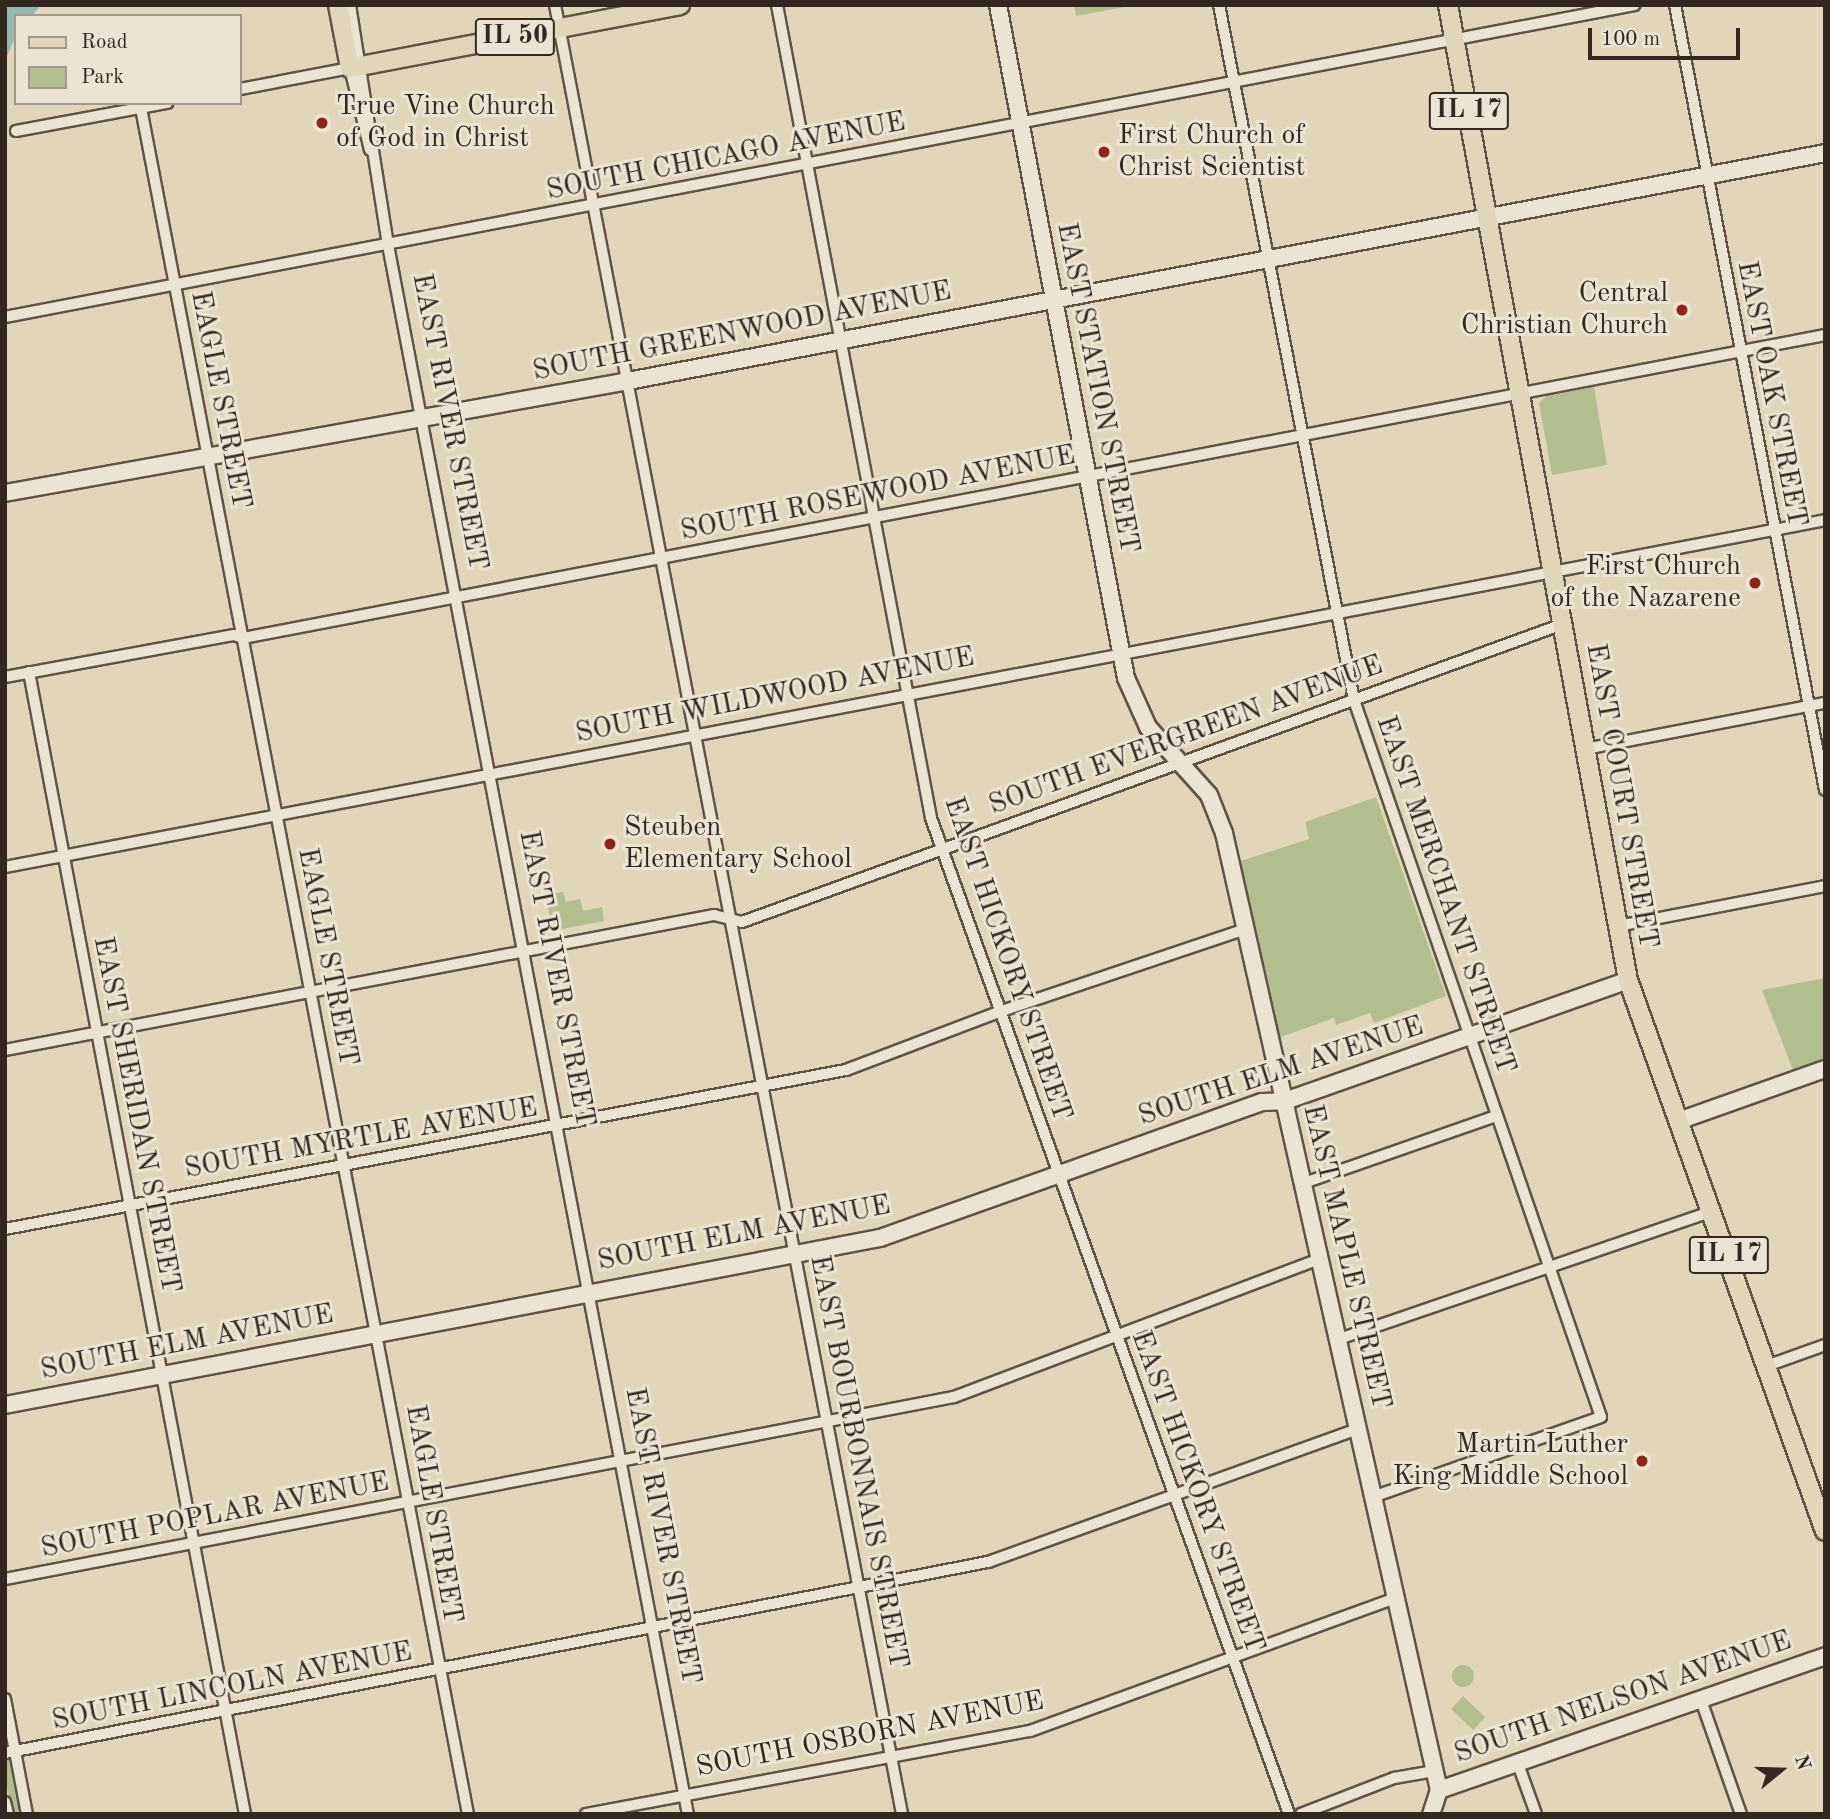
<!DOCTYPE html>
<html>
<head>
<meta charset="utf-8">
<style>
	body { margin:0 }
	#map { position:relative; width:1830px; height:1819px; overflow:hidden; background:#e1d6ba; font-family:"Old Standard TT",serif }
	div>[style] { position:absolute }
	.green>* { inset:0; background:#b3be90 }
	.round { border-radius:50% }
	.water>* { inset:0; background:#94b9b1 }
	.roads { filter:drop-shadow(2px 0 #5f5346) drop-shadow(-2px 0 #5f5346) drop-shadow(0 2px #5f5346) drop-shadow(0 -2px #5f5346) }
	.street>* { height:10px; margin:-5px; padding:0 5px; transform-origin:5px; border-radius:5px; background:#ece4d2 }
	.secondary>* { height:16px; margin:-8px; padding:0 8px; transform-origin:8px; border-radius:8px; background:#ece4d2 }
	.primary>* { height:18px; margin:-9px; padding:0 9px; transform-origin:9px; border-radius:9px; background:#e1d6ba }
	.dots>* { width:19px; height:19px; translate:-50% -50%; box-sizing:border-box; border:4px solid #ece4d2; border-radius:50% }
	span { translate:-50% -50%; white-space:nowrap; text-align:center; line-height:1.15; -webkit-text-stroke:6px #ece4d2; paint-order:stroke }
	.shield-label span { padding:2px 5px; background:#ece4d2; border:2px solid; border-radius:5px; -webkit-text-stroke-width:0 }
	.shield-label { font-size:26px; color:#342720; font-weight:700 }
	.poi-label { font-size:28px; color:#342720 }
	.left { translate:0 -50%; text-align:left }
	.right { translate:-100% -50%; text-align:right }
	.street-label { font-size:28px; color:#342720 }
	.frame { position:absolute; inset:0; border:7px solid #342720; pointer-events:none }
	.legend { position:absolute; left:14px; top:14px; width:228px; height:91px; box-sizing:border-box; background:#ece4d2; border:2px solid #a2988b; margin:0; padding:9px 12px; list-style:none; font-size:21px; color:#342720 }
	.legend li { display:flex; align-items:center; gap:14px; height:35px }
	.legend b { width:35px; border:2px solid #a2988b }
	.north { position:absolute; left:1746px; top:1735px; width:70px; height:70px; -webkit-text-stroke:5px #ece4d2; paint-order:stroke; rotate:71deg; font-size:19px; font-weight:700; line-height:28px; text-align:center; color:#342720 }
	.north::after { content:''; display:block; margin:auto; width:24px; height:32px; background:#342720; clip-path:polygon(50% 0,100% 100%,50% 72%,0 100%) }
	.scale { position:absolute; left:1588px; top:28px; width:152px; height:32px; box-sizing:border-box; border:4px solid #342720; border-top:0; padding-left:9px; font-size:21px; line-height:24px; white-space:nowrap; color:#342720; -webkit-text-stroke:5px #ece4d2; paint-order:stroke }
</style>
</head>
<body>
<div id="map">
	<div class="green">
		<i style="clip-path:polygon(1074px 5px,1136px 5px,1076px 16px)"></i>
		<i style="clip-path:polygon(1594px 387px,1607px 465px,1552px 475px,1539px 403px,1546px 396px)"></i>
		<i style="clip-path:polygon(1376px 797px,1446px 996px,1374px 1023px,1370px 1013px,1336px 1025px,1334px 1018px,1278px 1038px,1235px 863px,1309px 839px,1305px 822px)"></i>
		<i style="clip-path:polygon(563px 892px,566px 902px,580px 899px,583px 911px,602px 907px,604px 921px,552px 931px,546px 895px)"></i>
		<i style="clip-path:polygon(1825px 978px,1825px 1058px,1793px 1070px,1762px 990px)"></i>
		<i class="round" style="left:1452px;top:1665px;width:22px;height:22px"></i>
		<i style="clip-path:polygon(1463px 1696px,1485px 1717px,1473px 1730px,1451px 1709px)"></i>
		<i style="clip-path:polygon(9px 1758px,12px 1761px,22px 1814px,12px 1814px,5px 1776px,5px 1759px)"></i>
	</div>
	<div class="water">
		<i style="clip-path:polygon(5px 5px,41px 5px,32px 16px,16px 16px,16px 35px,5px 61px)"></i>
	</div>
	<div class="roads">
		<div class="street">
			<i style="left:350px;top:5px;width:243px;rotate:81deg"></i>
			<i style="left:388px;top:245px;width:1597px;rotate:79.18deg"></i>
			<i style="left:555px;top:5px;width:1842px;rotate:79.14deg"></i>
			<i style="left:777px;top:5px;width:827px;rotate:79.27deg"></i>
			<i style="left:931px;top:818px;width:1058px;rotate:70.23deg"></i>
			<i style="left:1219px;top:5px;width:708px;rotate:79.01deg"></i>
			<i style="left:1354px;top:700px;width:758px;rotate:70.99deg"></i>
			<i style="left:1601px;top:1417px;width:242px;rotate:160.7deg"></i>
			<i style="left:1675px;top:5px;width:799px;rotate:79.18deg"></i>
			<i style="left:240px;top:89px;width:112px;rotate:-10.8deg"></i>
			<i style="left:350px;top:68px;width:84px;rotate:76.3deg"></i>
			<i style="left:141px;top:108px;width:1737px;rotate:79.15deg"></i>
			<i style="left:16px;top:131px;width:154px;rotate:-10.5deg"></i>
			<i style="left:5px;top:317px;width:1659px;rotate:-10.84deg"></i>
			<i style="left:29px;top:672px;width:1162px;rotate:79.29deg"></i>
			<i style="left:5px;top:677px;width:233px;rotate:-10.4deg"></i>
			<i style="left:234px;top:635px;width:9px;rotate:18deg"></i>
			<i style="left:243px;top:638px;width:1611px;rotate:-10.84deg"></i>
			<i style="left:1585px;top:749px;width:244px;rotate:-10.9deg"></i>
			<i style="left:5px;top:867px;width:1853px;rotate:-10.79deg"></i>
			<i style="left:1618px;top:926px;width:211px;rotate:-10.9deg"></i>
			<i style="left:5px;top:1050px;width:722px;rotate:-10.78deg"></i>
			<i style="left:714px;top:915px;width:29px;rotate:14deg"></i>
			<i style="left:742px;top:922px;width:873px;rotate:-19.95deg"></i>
			<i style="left:1304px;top:1183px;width:203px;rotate:-19.2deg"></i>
			<i style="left:5px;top:1229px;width:856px;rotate:-10.71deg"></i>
			<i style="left:846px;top:1070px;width:164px;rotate:-20.8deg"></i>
			<i style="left:999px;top:1012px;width:260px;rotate:-18.6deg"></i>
			<i style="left:1339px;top:1339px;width:395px;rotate:-18.9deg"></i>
			<i style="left:1769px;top:1365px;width:59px;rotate:-19.7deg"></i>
			<i style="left:5px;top:1579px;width:966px;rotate:-10.86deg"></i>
			<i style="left:954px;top:1397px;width:393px;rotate:-20.7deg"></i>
			<i style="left:5px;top:1699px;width:117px;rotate:79.2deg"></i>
			<i style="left:1701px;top:1700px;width:121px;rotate:70.7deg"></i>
			<i style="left:5px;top:1753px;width:1001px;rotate:-11deg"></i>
			<i style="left:988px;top:1562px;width:393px;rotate:-19.8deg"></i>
			<i style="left:1518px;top:1764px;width:53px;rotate:70.2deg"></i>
			<i style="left:5px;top:1802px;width:12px;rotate:76deg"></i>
			<i style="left:586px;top:1814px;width:452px;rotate:-10.6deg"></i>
			<i style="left:1030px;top:1731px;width:388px;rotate:-20deg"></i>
			<i style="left:1301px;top:1814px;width:100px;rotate:-21.2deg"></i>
			<i style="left:1394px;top:1778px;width:41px;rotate:-9.9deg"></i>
		</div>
		<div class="secondary">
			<i style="left:998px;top:5px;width:685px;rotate:79.23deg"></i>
			<i style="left:1126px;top:678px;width:54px;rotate:65.8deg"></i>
			<i style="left:1148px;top:727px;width:91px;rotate:48.1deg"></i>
			<i style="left:1209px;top:795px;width:41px;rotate:68.5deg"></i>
			<i style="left:1224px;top:833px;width:981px;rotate:77.34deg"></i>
			<i style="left:1439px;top:1790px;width:25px;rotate:108deg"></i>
			<i style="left:5px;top:493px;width:633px;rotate:-10.19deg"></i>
			<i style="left:628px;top:381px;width:1219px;rotate:-10.78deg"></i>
			<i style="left:1678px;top:1121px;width:156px;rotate:-19.5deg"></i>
			<i style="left:5px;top:1405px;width:891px;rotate:-10.81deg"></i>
			<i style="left:880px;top:1238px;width:405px;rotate:-19.6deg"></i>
			<i style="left:1262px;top:1102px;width:23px;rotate:-2deg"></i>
			<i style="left:1285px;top:1101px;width:364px;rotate:-19.4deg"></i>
			<i style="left:1439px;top:1790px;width:409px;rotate:-19.1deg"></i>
		</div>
		<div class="primary">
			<i style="left:338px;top:5px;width:64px;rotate:79.2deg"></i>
			<i style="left:350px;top:68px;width:336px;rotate:-10.8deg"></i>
			<i style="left:1448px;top:5px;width:991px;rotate:79.54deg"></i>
			<i style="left:1628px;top:980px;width:585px;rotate:70.33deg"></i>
		</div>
	</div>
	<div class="dots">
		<i style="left:322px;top:123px;background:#8f2418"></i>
		<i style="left:1104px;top:152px;background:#8f2418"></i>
		<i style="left:1682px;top:310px;background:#8f2418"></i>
		<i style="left:1755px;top:583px;background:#8f2418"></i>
		<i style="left:610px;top:844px;background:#8f2418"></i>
		<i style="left:1642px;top:1461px;background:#8f2418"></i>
	</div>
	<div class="shield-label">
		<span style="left:515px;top:37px">IL 50</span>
		<span style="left:1469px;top:111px">IL 17</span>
		<span style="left:1729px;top:1255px">IL 17</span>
	</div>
	<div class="poi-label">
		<span class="left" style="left:336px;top:123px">True Vine Church<br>of God in Christ</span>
		<span class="left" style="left:1118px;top:152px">First Church of<br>Christ Scientist</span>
		<span class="right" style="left:1668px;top:310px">Central<br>Christian Church</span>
		<span class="right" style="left:1741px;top:583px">First Church<br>of the Nazarene</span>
		<span class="left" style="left:624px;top:844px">Steuben<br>Elementary School</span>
		<span class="right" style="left:1628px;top:1461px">Martin Luther<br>King Middle School</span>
	</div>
	<div class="street-label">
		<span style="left:726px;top:157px;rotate:-11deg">SOUTH CHICAGO AVENUE</span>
		<span style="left:742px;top:332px;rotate:-11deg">SOUTH GREENWOOD AVENUE</span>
		<span style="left:1097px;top:388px;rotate:79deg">EAST STATION STREET</span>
		<span style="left:1771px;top:394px;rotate:79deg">EAST OAK STREET</span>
		<span style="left:220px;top:400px;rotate:79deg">EAGLE STREET</span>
		<span style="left:449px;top:422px;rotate:79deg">EAST RIVER STREET</span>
		<span style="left:878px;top:494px;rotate:-11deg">SOUTH ROSEWOOD AVENUE</span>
		<span style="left:775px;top:696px;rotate:-11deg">SOUTH WILDWOOD AVENUE</span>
		<span style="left:1186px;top:736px;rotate:-20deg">SOUTH EVERGREEN AVENUE</span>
		<span style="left:1621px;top:796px;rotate:80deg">EAST COURT STREET</span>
		<span style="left:1445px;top:895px;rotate:71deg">EAST MERCHANT STREET</span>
		<span style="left:327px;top:957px;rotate:79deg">EAGLE STREET</span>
		<span style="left:1007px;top:959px;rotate:71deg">EAST HICKORY STREET</span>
		<span style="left:556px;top:979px;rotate:79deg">EAST RIVER STREET</span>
		<span style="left:1281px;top:1072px;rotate:-18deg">SOUTH ELM AVENUE</span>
		<span style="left:136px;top:1115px;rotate:79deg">EAST SHERIDAN STREET</span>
		<span style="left:361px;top:1139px;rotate:-10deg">SOUTH MYRTLE AVENUE</span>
		<span style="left:744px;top:1234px;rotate:-11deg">SOUTH ELM AVENUE</span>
		<span style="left:1346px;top:1257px;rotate:77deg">EAST MAPLE STREET</span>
		<span style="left:187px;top:1343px;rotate:-11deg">SOUTH ELM AVENUE</span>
		<span style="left:858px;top:1462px;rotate:79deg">EAST BOURBONNAIS STREET</span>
		<span style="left:1197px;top:1492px;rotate:70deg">EAST HICKORY STREET</span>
		<span style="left:433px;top:1514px;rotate:80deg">EAGLE STREET</span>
		<span style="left:215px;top:1516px;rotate:-11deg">SOUTH POPLAR AVENUE</span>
		<span style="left:662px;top:1536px;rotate:79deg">EAST RIVER STREET</span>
		<span style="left:232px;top:1687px;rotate:-11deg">SOUTH LINCOLN AVENUE</span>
		<span style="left:1623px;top:1698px;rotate:-19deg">SOUTH NELSON AVENUE</span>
		<span style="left:870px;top:1735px;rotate:-11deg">SOUTH OSBORN AVENUE</span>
	</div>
	<div class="frame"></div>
	<ul class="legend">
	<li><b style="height:9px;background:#e1d6ba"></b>Road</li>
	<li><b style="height:19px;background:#b3be90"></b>Park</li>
	</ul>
	<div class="north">N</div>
	<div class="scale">100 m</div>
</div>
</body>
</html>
